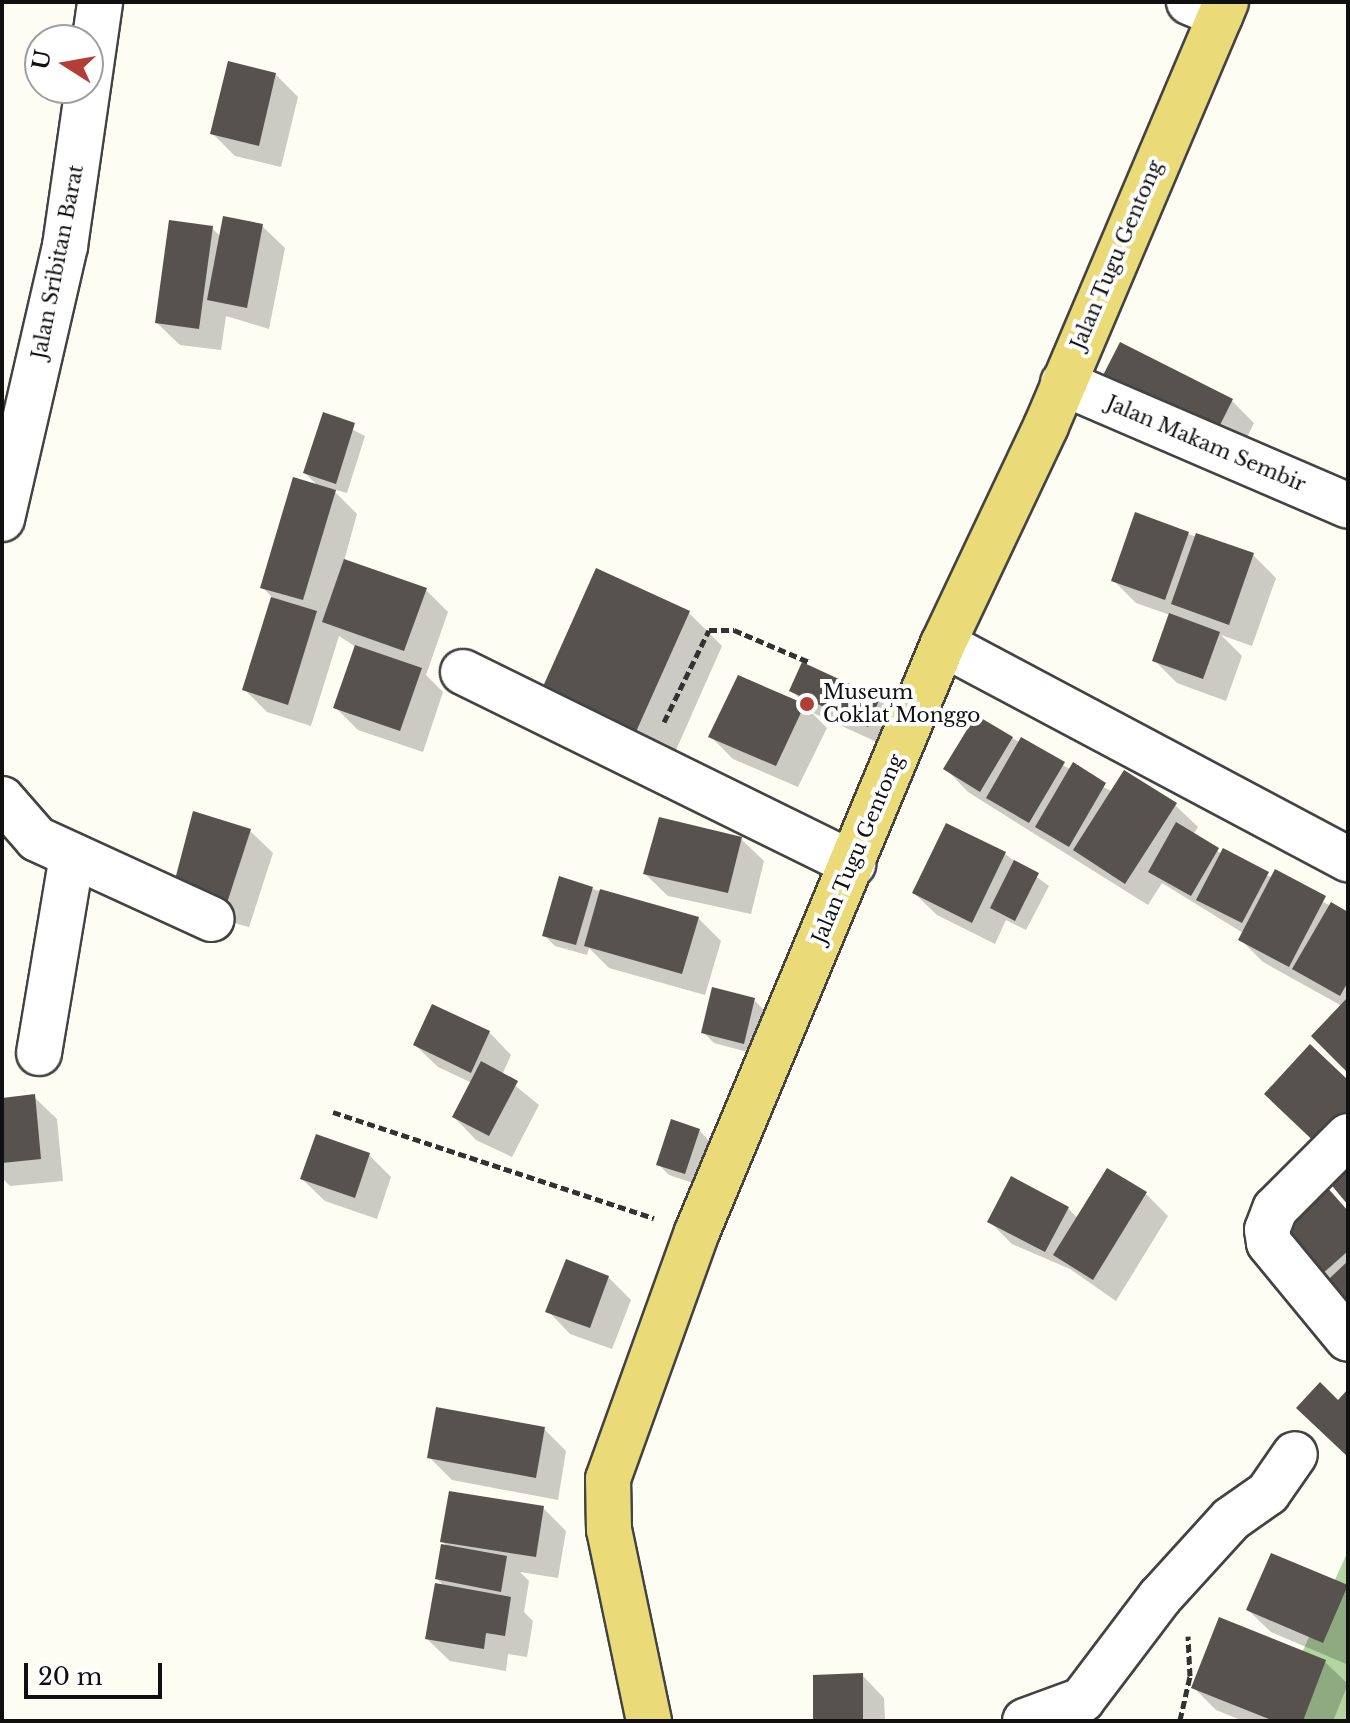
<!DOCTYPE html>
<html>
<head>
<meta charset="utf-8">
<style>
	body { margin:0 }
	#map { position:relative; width:1350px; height:1723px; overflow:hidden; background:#fefdf4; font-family:"Libre Baskerville",serif }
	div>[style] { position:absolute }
	.forest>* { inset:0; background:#b2d5a1 }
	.shadow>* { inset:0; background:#0003 }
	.building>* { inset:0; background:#57524d }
	.path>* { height:5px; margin-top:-2.5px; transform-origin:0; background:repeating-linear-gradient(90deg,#323232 0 8px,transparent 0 12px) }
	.roads { filter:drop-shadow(2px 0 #434343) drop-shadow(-2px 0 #434343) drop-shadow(0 2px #434343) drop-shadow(0 -2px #434343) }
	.minor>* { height:44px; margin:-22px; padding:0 22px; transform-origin:22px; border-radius:22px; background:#fff }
	.major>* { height:44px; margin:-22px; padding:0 22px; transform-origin:22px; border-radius:22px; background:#eadb78 }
	.dots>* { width:22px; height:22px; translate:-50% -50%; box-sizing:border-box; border:4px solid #fff; border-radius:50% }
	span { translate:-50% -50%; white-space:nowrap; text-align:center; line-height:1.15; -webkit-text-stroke:8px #fff; paint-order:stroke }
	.street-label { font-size:20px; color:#101010 }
	.poi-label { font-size:20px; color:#101010 }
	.left { translate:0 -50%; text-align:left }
	.frame { position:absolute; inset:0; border:4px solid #101010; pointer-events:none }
	.north { position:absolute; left:24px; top:24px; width:80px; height:80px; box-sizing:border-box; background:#fff; border:2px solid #9f9f9f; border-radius:50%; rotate:281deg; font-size:22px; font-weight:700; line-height:32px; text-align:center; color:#101010 }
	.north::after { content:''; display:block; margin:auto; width:28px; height:36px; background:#b23e36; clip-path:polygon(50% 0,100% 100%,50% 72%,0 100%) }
	.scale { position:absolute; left:24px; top:1663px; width:138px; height:36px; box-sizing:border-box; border:4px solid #101010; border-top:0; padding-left:10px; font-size:24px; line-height:28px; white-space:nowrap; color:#101010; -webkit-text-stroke:6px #fff; paint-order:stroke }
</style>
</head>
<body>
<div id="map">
	<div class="forest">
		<i style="clip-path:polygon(1348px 1551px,1348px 1721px,1271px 1721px)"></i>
	</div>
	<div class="shadow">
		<i style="clip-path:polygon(275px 74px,298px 97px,281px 167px,235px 156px,212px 133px)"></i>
		<i style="clip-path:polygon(262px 226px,285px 248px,269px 329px,226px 316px,221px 350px,180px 345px,157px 323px,212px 228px,221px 237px)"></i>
		<i style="clip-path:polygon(1232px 401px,1254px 423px,1234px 464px,1123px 407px)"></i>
		<i style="clip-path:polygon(324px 415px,365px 436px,347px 493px,332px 489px,357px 514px,344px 561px,426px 590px,448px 612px,426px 675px,443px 692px,423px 752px,358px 730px,336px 708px,356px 647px,339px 636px,311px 726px,267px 712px,245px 690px,273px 598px,262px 587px,319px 487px,305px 473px)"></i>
		<i style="clip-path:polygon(1188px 534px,1253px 555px,1276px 578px,1252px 646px,1221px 635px,1242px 656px,1226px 701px,1177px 683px,1154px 660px,1170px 615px,1136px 603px,1113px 580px)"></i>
		<i style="clip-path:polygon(689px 613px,722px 646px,669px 766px,577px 724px)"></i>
		<i style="clip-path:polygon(739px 677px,808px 707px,791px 690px,879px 699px,902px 722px,890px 748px,811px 712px,827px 728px,798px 787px,733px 759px,711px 737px)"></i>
		<i style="clip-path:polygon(1012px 738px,1113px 792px,1175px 805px,1198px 827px,1193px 835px,1222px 854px,1348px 914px,1348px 1070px,1342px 1006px,1263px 962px,1240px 939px,1243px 933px,1162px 883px,1148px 905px,968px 792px,946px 769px)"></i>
		<i style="clip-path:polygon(250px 831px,273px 853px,249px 927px,196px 913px)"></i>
		<i style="clip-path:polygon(741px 839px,764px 861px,751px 914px,668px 896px,645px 874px)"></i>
		<i style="clip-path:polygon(1005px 854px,1049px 886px,1026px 930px,1006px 920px,995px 944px,937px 915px,914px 893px)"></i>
		<i style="clip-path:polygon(592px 889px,698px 918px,721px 941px,705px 995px,609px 968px,589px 948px,587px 955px,555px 946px,544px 935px)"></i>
		<i style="clip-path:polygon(754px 1000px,765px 1011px,755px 1054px,714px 1043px,703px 1032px)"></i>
		<i style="clip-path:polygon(489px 1032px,511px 1055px,502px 1075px,539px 1105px,512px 1157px,476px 1140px,454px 1117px,472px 1083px,438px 1067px,415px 1045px)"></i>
		<i style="clip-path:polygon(34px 1097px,57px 1119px,63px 1181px,10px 1186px,2px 1178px,2px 1100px)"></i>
		<i style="clip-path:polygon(699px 1130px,710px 1142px,696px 1184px,669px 1175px,658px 1164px)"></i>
		<i style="clip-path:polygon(368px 1154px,391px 1177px,377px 1219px,325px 1201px,302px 1179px)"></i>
		<i style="clip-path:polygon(1326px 1189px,1348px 1211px,1348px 1327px,1322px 1273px)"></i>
		<i style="clip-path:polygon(1146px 1194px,1168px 1216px,1116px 1301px,1070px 1269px,1012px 1244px,989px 1221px,1068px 1208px,1078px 1219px)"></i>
		<i style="clip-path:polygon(608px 1277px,631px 1300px,612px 1349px,570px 1334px,548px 1311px)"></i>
		<i style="clip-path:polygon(544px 1429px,566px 1451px,558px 1500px,452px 1480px,429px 1457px)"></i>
		<i style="clip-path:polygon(543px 1508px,566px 1531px,558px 1578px,520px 1572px,529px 1581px,524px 1612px,533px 1621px,527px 1657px,508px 1654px,506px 1671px,450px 1661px,427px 1639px,445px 1587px,437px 1579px,449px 1548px,442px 1541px)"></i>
		<i style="clip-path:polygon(1347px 1587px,1346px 1664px,1271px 1632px,1248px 1610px)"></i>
		<i style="clip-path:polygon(1325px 1662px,1348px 1684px,1333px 1721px,1243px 1721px,1216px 1710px,1193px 1687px)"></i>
		<i style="clip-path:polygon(862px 1675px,884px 1698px,885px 1721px,815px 1721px)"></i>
	</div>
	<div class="building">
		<i style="clip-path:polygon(228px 61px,276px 73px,259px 146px,210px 134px)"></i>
		<i style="clip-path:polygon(223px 216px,263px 224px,247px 308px,207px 300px)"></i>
		<i style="clip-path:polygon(169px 220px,213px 226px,199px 329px,155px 323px)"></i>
		<i style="clip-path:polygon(1120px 342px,1233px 399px,1211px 443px,1098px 385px)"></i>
		<i style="clip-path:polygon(323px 412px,355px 423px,336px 484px,303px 473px)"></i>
		<i style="clip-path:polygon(293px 477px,336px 490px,303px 600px,260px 588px)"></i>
		<i style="clip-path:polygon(1135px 512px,1189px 532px,1165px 600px,1111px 581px)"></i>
		<i style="clip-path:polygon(1196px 533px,1254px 553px,1229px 625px,1171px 604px)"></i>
		<i style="clip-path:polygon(344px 559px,427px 588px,404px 651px,322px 622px)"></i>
		<i style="clip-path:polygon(596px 568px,690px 611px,635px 734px,541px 691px)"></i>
		<i style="clip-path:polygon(271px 597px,317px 611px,288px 705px,242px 690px)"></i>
		<i style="clip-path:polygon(1169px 613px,1220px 632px,1203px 679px,1152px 661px)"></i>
		<i style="clip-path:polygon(355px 645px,422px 668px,400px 731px,333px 708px)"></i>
		<i style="clip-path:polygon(802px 662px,880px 698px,868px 727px,789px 691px)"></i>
		<i style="clip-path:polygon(738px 675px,805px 704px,776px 766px,708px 737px)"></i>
		<i style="clip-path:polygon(976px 715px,1013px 737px,980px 792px,943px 769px)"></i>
		<i style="clip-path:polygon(1021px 737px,1065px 762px,1029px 823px,986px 798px)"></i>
		<i style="clip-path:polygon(1073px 762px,1106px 783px,1069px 847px,1035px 827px)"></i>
		<i style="clip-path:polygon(1124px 770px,1177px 803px,1125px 884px,1073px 850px)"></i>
		<i style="clip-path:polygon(193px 811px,251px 829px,226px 906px,172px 891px)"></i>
		<i style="clip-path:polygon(659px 817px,742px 837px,728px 893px,643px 874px)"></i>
		<i style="clip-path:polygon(1176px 822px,1219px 848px,1191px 896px,1148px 872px)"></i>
		<i style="clip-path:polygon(946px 823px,1006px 852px,972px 923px,912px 893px)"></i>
		<i style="clip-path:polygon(1223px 848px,1269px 872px,1242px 923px,1196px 900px)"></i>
		<i style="clip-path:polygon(1014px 860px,1039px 873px,1015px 921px,990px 908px)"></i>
		<i style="clip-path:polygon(1275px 869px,1326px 896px,1289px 967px,1238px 940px)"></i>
		<i style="clip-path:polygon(559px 876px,593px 887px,576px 945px,542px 936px)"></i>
		<i style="clip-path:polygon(600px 889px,699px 917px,682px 974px,584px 946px)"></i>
		<i style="clip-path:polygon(1331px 902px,1348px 912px,1348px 982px,1340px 996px,1292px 969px)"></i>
		<i style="clip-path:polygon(712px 987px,755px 998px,744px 1044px,701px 1033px)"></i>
		<i style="clip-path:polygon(1348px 997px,1348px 1073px,1311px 1036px)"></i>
		<i style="clip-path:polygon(432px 1004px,490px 1031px,471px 1073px,413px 1045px)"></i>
		<i style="clip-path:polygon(1310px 1044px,1348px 1080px,1348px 1127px,1325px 1152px,1264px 1094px)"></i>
		<i style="clip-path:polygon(481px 1061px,518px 1081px,489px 1136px,452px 1117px)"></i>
		<i style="clip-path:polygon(35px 1094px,41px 1159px,2px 1163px,2px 1098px)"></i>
		<i style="clip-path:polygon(671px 1119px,700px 1129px,685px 1174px,656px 1165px)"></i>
		<i style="clip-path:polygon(316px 1134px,370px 1153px,355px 1198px,300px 1179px)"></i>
		<i style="clip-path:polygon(1348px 1167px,1348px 1205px,1329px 1182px)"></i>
		<i style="clip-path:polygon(1107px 1168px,1147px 1192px,1093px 1280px,1053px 1255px)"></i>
		<i style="clip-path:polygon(1011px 1176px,1069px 1207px,1045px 1252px,987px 1222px)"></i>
		<i style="clip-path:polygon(1326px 1186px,1348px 1211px,1348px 1251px,1321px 1275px,1279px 1227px)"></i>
		<i style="clip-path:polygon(566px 1259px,609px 1276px,590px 1328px,545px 1312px)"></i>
		<i style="clip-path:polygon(1348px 1261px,1348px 1330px,1314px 1293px)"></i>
		<i style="clip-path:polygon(1320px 1382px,1338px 1400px,1348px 1389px,1348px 1457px,1296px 1408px)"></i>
		<i style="clip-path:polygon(436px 1407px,545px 1427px,536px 1478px,427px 1458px)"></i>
		<i style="clip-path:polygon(449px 1491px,544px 1506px,536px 1557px,440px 1542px)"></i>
		<i style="clip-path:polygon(441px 1544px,507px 1556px,501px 1592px,435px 1579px)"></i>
		<i style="clip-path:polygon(1271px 1553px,1348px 1585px,1323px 1643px,1246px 1610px)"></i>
		<i style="clip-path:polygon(435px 1583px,511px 1597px,505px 1636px,486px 1633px,484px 1649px,425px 1639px)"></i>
		<i style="clip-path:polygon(1219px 1617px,1326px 1660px,1303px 1721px,1274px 1721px,1191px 1688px)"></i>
		<i style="clip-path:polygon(863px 1673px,863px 1721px,813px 1721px,813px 1675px)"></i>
	</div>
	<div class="path">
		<i style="left:664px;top:722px;width:102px;rotate:-63.9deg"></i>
		<i style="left:709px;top:630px;width:25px"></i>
		<i style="left:734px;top:630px;width:82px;rotate:23.1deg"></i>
		<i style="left:333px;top:1112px;width:338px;rotate:18.3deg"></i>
		<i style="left:1180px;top:1720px;width:45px;rotate:-77.2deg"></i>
		<i style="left:1190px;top:1676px;width:40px;rotate:-92.9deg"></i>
	</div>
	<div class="roads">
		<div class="minor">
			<i style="left:1189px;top:2px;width:34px;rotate:23deg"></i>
			<i style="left:1063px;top:383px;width:310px;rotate:23.3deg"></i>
			<i style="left:2px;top:519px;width:280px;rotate:-77deg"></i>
			<i style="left:65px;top:246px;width:246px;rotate:-81.8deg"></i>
			<i style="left:943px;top:644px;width:459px;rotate:28deg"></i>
			<i style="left:463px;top:672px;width:435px;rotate:26.2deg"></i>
			<i style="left:2px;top:799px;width:53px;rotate:48.8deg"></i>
			<i style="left:37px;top:839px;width:192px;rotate:24.6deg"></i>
			<i style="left:39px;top:1053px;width:200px;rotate:-80.5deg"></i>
			<i style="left:1348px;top:1136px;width:103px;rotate:135deg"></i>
			<i style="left:1275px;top:1209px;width:22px;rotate:111deg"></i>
			<i style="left:1267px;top:1230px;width:13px;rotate:81deg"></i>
			<i style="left:1269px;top:1243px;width:124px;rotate:50.5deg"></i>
			<i style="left:1025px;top:1721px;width:61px;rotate:-20.2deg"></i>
			<i style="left:1082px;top:1700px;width:129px;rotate:-52.9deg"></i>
			<i style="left:1160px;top:1597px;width:105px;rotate:-47.7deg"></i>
			<i style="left:1231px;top:1519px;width:45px;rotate:-35.1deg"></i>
			<i style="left:1268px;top:1493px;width:47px;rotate:-55.3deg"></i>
		</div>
		<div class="major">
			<i style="left:649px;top:1721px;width:195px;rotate:-101.8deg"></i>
			<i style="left:609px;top:1530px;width:51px;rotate:-91.1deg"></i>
			<i style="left:608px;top:1479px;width:263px;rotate:-70.2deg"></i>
			<i style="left:697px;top:1232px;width:637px;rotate:-67.3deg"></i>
			<i style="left:943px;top:644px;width:241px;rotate:-64.7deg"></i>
			<i style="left:1046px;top:426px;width:461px;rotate:-67deg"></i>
		</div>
	</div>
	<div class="dots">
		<i style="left:807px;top:704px;background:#b23e36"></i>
	</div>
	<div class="street-label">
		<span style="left:1117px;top:255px;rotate:-67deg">Jalan Tugu Gentong</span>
		<span style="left:58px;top:262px;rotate:-79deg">Jalan Sribitan Barat</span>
		<span style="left:1206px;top:444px;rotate:23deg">Jalan Makam Sembir</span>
		<span style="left:858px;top:849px;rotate:-67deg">Jalan Tugu Gentong</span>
	</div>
	<div class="poi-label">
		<span class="left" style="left:823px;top:704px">Museum<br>Coklat Monggo</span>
	</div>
	<div class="frame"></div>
	<div class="north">U</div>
	<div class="scale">20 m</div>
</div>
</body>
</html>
